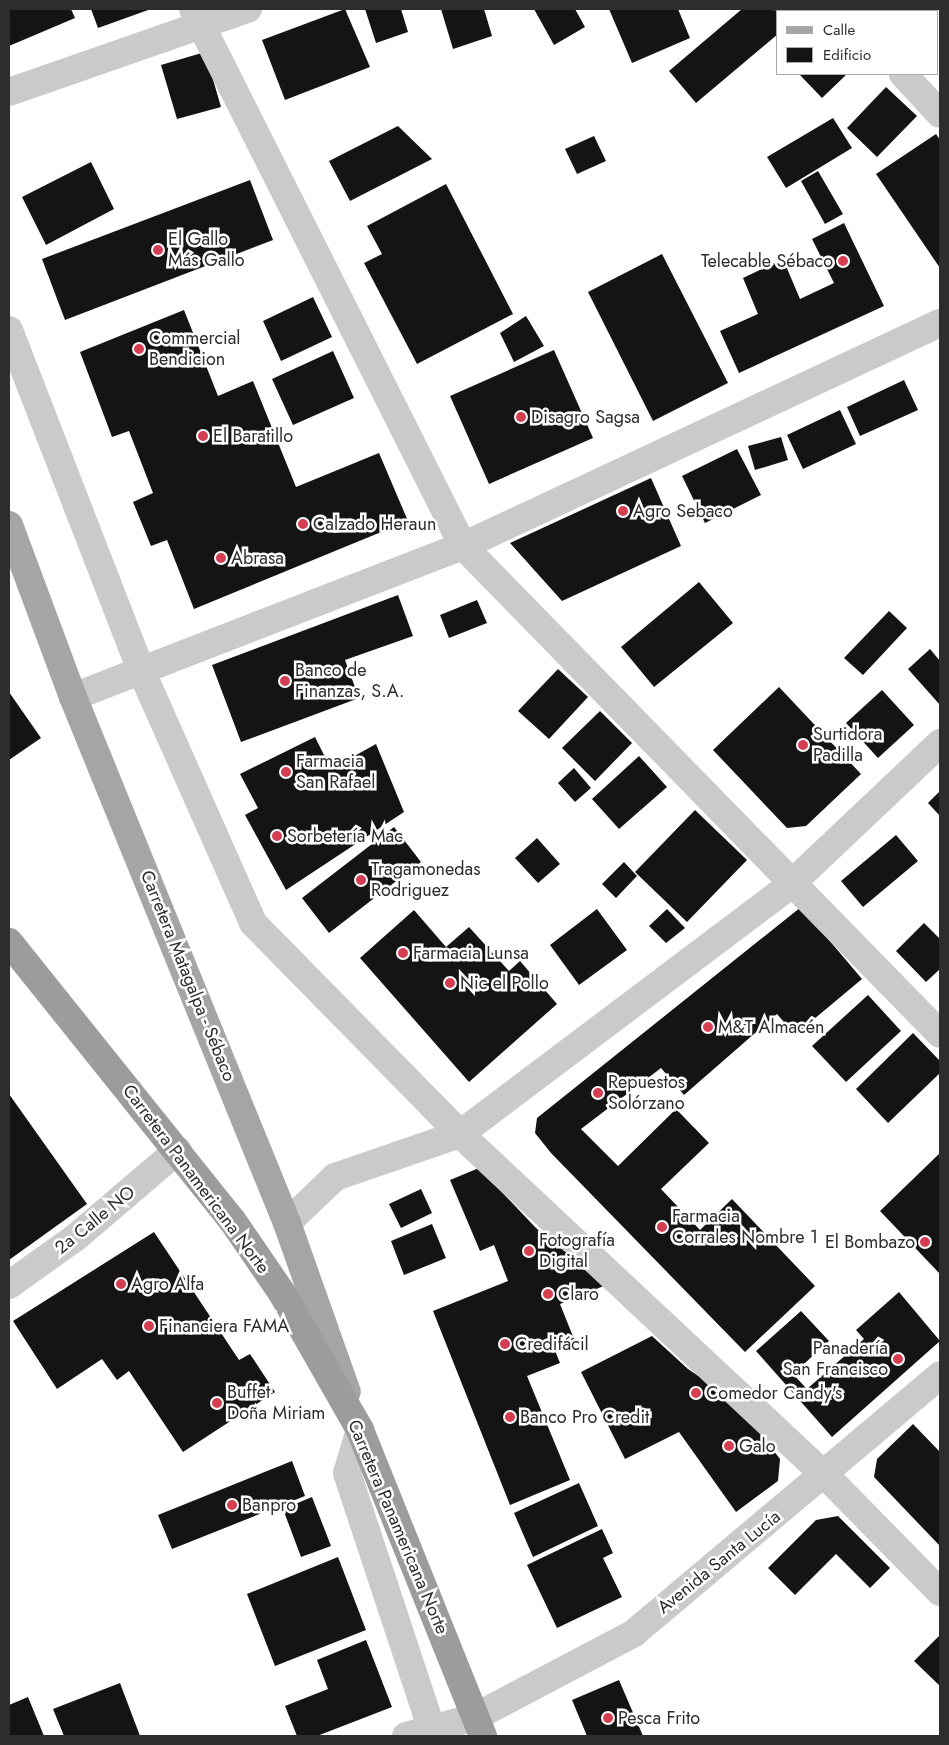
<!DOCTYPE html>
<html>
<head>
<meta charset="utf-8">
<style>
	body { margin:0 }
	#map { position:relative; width:949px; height:1745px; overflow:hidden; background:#fff; font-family:Jost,sans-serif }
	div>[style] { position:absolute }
	.building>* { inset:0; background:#141414 }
	.minor>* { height:28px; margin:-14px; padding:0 14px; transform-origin:14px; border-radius:14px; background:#cacaca }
	.primary>* { height:28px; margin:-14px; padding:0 14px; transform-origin:14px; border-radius:14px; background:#a5a5a5 }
	.trunk>* { height:28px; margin:-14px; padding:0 14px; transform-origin:14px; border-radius:14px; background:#9c9c9c }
	.dots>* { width:14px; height:14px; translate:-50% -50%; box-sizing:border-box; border:2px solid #fff; border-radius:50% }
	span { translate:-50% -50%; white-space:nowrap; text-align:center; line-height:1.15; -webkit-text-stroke:5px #fff; paint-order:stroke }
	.poi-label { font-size:18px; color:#2d2d2d }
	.left { translate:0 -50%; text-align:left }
	.right { translate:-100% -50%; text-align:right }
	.street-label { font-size:18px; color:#2d2d2d }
	.frame { position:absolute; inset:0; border:10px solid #2d2d2d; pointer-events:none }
	.legend { position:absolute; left:776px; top:10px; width:162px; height:65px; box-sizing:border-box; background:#fff; border:1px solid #ababab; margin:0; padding:6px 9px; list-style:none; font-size:15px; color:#2d2d2d }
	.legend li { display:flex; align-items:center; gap:10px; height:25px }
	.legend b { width:25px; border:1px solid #ababab }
</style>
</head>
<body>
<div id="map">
	<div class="building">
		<i style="clip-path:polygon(9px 9px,71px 9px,75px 18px,9px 46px)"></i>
		<i style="clip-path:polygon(91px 9px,151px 9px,98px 28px)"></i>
		<i style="clip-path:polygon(345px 9px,370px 67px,285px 100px,262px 40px)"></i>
		<i style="clip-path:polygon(365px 9px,401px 9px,408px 32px,376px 43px)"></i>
		<i style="clip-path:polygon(441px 9px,484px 9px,492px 36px,453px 49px)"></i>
		<i style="clip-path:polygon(534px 9px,575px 9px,585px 27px,554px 45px)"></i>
		<i style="clip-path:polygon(609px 9px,678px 9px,690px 38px,632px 63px)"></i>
		<i style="clip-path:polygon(742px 9px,804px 11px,778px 11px,778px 34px,696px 103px,669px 71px)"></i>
		<i style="clip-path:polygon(205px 52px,221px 107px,177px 119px,161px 65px)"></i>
		<i style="clip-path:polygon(799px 74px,847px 74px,822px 98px)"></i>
		<i style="clip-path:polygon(886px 87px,917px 116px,877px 157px,847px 128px)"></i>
		<i style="clip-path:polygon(833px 118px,852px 148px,786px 188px,767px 157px)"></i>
		<i style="clip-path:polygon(398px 126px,432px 159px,350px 201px,329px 161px)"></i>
		<i style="clip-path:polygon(936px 134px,940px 140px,940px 268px,876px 174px)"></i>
		<i style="clip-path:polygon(594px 136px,606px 161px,577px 174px,565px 149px)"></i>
		<i style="clip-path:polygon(91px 162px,114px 209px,46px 245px,22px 197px)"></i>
		<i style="clip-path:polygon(818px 171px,843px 214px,825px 224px,801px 181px)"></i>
		<i style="clip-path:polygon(250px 180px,273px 240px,65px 320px,42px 259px)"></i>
		<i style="clip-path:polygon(446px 184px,513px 314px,417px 364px,364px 263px,382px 254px,367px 226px)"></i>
		<i style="clip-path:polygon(844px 223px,884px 306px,739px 373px,720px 331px,758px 314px,743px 278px,783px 259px,800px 299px,834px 283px,812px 239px)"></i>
		<i style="clip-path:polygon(662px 254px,728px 383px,653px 421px,588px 292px)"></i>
		<i style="clip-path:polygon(313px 297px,332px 337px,281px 361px,263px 321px)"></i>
		<i style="clip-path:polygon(184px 310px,218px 396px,253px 381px,296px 487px,379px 453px,408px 521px,194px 609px,167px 540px,151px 546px,133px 502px,153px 493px,129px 431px,112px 437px,80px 352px)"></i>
		<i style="clip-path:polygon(526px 316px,544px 346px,514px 362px,500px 333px)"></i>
		<i style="clip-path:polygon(554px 350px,593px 438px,489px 484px,450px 396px)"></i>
		<i style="clip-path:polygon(333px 351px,354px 398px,293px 425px,272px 379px)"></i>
		<i style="clip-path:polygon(904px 380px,918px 410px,860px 436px,847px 407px)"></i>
		<i style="clip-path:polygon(840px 410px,856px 444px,803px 469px,787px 435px)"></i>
		<i style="clip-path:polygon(781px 437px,788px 460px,755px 470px,748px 446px)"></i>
		<i style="clip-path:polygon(737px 449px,761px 495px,705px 523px,682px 476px)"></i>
		<i style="clip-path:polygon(651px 478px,681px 546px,562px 601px,510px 543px)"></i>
		<i style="clip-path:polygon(699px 582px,733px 623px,654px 687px,621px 647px)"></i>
		<i style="clip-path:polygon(398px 595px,413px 636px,345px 660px,359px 698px,241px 742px,212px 665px)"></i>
		<i style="clip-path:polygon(477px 600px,487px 623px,449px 638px,440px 615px)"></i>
		<i style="clip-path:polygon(889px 611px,907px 628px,863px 675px,844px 658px)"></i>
		<i style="clip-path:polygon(930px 649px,940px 661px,940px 705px,908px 669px)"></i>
		<i style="clip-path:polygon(558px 669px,588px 697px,549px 739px,518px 711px)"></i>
		<i style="clip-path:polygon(779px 687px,861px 774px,806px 826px,787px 828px,713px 750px)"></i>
		<i style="clip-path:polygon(882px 690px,914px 725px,878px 758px,846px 723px)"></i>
		<i style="clip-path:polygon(9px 692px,41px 738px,9px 760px)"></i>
		<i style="clip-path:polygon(600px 711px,632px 743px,595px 781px,562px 748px)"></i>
		<i style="clip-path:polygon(315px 737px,331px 769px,376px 744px,404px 812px,286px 890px,245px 815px,258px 808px,240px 774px)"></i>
		<i style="clip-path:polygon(639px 756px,667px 787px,619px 829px,592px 799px)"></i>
		<i style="clip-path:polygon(574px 768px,591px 788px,575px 802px,558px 783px)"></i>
		<i style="clip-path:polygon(940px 791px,940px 816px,928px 803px)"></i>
		<i style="clip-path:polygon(695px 810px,747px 860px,687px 922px,635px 872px)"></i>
		<i style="clip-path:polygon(394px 827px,421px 862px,329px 933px,302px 898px)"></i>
		<i style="clip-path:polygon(896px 835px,918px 861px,863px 907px,841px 881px)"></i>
		<i style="clip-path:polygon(537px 838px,560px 864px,538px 883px,515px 858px)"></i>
		<i style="clip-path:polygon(624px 862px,637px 876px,616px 898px,602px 884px)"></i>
		<i style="clip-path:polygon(801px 907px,862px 979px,795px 1035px,777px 1014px,684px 1095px,661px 1068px,581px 1129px,618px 1166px,676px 1109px,709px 1143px,661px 1189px,700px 1230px,732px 1199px,815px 1286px,745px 1352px,551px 1153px,535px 1133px,537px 1118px)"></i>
		<i style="clip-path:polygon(597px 909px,627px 950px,579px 985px,550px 945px)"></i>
		<i style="clip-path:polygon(667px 909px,685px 928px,666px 943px,649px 926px)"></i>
		<i style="clip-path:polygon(414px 910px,446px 947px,469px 927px,509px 971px,520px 961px,557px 1004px,469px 1082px,360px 958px)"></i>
		<i style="clip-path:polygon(924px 923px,940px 939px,940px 969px,926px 982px,896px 951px)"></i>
		<i style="clip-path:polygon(868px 995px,901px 1031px,846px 1082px,812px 1046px)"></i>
		<i style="clip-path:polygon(913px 1033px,940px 1061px,940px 1073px,888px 1123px,856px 1089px)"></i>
		<i style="clip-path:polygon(9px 1094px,87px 1204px,9px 1260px)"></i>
		<i style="clip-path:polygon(940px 1153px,940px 1274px,880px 1211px)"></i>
		<i style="clip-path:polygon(479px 1168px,536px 1228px,606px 1285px,560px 1304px,574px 1339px,554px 1348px,560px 1363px,527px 1376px,570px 1480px,510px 1505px,433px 1311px,508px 1281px,494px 1245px,480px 1251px,450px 1180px)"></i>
		<i style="clip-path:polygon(421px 1189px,432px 1213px,401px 1228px,389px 1204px)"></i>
		<i style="clip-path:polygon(432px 1224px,446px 1258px,404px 1275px,391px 1241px)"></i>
		<i style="clip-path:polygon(154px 1232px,239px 1360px,250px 1354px,275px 1392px,183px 1452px,129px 1371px,117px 1380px,102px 1359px,57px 1389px,13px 1321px)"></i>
		<i style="clip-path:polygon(899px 1292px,940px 1341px,832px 1437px,756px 1351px,801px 1311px,829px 1341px,793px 1374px,807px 1389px,864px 1339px,856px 1330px)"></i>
		<i style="clip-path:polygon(652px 1336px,688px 1369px,737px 1402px,780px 1459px,778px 1481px,736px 1512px,679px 1432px,625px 1459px,581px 1372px)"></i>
		<i style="clip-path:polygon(913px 1424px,940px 1452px,940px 1546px,874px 1477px,877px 1459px)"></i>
		<i style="clip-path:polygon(292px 1461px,305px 1496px,172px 1549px,158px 1515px)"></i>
		<i style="clip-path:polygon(579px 1483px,598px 1526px,533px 1557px,514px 1513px)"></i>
		<i style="clip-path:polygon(312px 1497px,331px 1546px,301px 1557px,283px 1509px)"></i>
		<i style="clip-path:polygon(838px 1516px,890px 1568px,870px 1588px,836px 1554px,795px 1595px,768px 1568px,816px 1520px)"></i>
		<i style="clip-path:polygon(602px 1529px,613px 1553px,603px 1558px,622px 1597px,557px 1628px,527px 1565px)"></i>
		<i style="clip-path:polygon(338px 1557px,366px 1630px,275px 1666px,247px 1594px)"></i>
		<i style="clip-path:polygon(940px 1635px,940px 1686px,914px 1661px)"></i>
		<i style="clip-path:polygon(366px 1640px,392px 1707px,317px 1736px,297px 1736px,285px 1706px,328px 1689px,317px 1660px)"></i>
		<i style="clip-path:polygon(619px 1680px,643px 1736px,587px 1736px,572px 1700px)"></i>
		<i style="clip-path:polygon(120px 1683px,140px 1736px,64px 1736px,53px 1709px)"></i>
		<i style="clip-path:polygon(28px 1697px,44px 1736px,9px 1736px,9px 1705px)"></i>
	</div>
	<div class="minor">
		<i style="left:193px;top:9px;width:601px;rotate:63.31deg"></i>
		<i style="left:463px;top:546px;width:682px;rotate:45.65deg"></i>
		<i style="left:842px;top:9px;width:3px;rotate:45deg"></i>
		<i style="left:903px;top:74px;width:54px;rotate:47.2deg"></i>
		<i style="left:9px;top:92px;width:253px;rotate:-19.2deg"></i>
		<i style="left:9px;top:330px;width:365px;rotate:68.8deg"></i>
		<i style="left:141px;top:670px;width:277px;rotate:66.1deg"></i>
		<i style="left:253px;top:923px;width:296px;rotate:45.5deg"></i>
		<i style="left:460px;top:1134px;width:500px;rotate:43.1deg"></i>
		<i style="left:825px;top:1475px;width:164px;rotate:45.5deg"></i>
		<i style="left:73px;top:697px;width:418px;rotate:-21.2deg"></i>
		<i style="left:463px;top:546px;width:527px;rotate:-25.06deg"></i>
		<i style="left:287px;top:1223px;width:66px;rotate:-43.8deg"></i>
		<i style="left:335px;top:1177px;width:132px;rotate:-19deg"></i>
		<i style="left:460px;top:1134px;width:413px;rotate:-37deg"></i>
		<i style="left:790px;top:885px;width:207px;rotate:-43.4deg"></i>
		<i style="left:9px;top:1285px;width:81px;rotate:-35.5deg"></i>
		<i style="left:75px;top:1238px;width:135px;rotate:-40.5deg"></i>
		<i style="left:360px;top:1430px;width:45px;rotate:106.8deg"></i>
		<i style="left:347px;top:1473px;width:277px;rotate:71.7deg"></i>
		<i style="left:406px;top:1736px;width:72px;rotate:-15.4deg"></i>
		<i style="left:475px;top:1717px;width:180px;rotate:-27.8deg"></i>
		<i style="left:634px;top:1633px;width:400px;rotate:-40.1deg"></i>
	</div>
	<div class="primary">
		<i style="left:9px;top:525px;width:184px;rotate:69.6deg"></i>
		<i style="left:73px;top:697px;width:568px;rotate:67.86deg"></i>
		<i style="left:287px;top:1223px;width:179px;rotate:70.5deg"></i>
	</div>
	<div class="trunk">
		<i style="left:9px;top:942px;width:356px;rotate:51.3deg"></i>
		<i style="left:232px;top:1220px;width:88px;rotate:55.6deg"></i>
		<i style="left:282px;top:1293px;width:158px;rotate:60.3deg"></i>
		<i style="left:360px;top:1430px;width:330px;rotate:68.1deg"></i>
	</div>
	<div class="dots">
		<i style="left:158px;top:250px;background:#d53e51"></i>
		<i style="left:843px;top:261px;background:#d53e51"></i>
		<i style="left:139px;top:349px;background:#d53e51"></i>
		<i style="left:521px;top:417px;background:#d53e51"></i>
		<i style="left:203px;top:436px;background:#d53e51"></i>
		<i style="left:623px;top:511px;background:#d53e51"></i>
		<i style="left:303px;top:524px;background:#d53e51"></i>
		<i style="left:221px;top:558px;background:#d53e51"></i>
		<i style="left:285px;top:681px;background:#d53e51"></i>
		<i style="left:803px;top:745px;background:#d53e51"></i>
		<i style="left:286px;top:772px;background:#d53e51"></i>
		<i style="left:277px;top:836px;background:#d53e51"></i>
		<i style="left:361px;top:880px;background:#d53e51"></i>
		<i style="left:403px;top:953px;background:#d53e51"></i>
		<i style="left:450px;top:983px;background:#d53e51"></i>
		<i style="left:708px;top:1027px;background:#d53e51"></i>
		<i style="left:598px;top:1093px;background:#d53e51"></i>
		<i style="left:662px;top:1227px;background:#d53e51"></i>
		<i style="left:925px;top:1242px;background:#d53e51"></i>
		<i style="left:529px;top:1251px;background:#d53e51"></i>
		<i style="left:121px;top:1284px;background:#d53e51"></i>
		<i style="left:548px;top:1294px;background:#d53e51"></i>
		<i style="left:149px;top:1326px;background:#d53e51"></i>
		<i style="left:505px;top:1344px;background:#d53e51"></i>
		<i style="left:898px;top:1359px;background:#d53e51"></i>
		<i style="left:696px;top:1393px;background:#d53e51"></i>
		<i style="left:217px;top:1403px;background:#d53e51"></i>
		<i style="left:510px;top:1417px;background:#d53e51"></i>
		<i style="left:729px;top:1446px;background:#d53e51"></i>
		<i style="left:232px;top:1505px;background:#d53e51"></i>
		<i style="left:608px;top:1718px;background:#d53e51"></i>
	</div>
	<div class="poi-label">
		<span class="left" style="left:168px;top:250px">El Gallo<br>Más Gallo</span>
		<span class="right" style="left:833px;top:261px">Telecable Sébaco</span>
		<span class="left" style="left:149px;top:349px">Commercial<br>Bendicion</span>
		<span class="left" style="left:531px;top:417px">Disagro Sagsa</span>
		<span class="left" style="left:213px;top:436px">El Baratillo</span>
		<span class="left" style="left:633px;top:511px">Agro Sebaco</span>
		<span class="left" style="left:313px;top:524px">Calzado Heraun</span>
		<span class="left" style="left:231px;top:558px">Abrasa</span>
		<span class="left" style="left:295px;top:681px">Banco de<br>Finanzas, S.A.</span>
		<span class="left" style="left:813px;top:745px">Surtidora<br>Padilla</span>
		<span class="left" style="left:296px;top:772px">Farmacia<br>San Rafael</span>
		<span class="left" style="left:287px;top:836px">Sorbetería Mac</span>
		<span class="left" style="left:371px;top:880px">Tragamonedas<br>Rodriguez</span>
		<span class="left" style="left:413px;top:953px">Farmacia Lunsa</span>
		<span class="left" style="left:460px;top:983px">Nic el Pollo</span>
		<span class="left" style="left:718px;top:1027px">M&amp;T Almacén</span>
		<span class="left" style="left:608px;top:1093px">Repuestos<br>Solórzano</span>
		<span class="left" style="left:672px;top:1227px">Farmacia<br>Corrales Nombre 1</span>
		<span class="left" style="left:539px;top:1251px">Fotografía<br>Digital</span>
		<span class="right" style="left:915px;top:1242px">El Bombazo</span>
		<span class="left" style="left:131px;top:1284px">Agro Alfa</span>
		<span class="left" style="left:558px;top:1294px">Claro</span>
		<span class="left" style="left:159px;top:1326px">Financiera FAMA</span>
		<span class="left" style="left:515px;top:1344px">Credifácil</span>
		<span class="right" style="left:888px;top:1359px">Panadería<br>San Francisco</span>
		<span class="left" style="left:227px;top:1403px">Buffet<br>Doña Miriam</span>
		<span class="left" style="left:706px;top:1393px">Comedor Candy's</span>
		<span class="left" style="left:520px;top:1417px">Banco Pro Credit</span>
		<span class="left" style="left:739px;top:1446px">Galo</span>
		<span class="left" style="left:242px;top:1505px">Banpro</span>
		<span class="left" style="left:618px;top:1718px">Pesca Frito</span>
	</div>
	<div class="street-label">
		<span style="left:188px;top:976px;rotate:68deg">Carretera Matagalpa - Sébaco</span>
		<span style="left:196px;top:1179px;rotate:53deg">Carretera Panamericana Norte</span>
		<span style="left:95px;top:1220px;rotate:-39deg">2a Calle NO</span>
		<span style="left:398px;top:1527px;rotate:67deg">Carretera Panamericana Norte</span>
		<span style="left:719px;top:1562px;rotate:-39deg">Avenida Santa Lucía</span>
	</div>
	<div class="frame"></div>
	<ul class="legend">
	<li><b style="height:6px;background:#a5a5a5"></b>Calle</li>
	<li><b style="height:14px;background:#141414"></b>Edificio</li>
	</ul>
</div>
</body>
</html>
